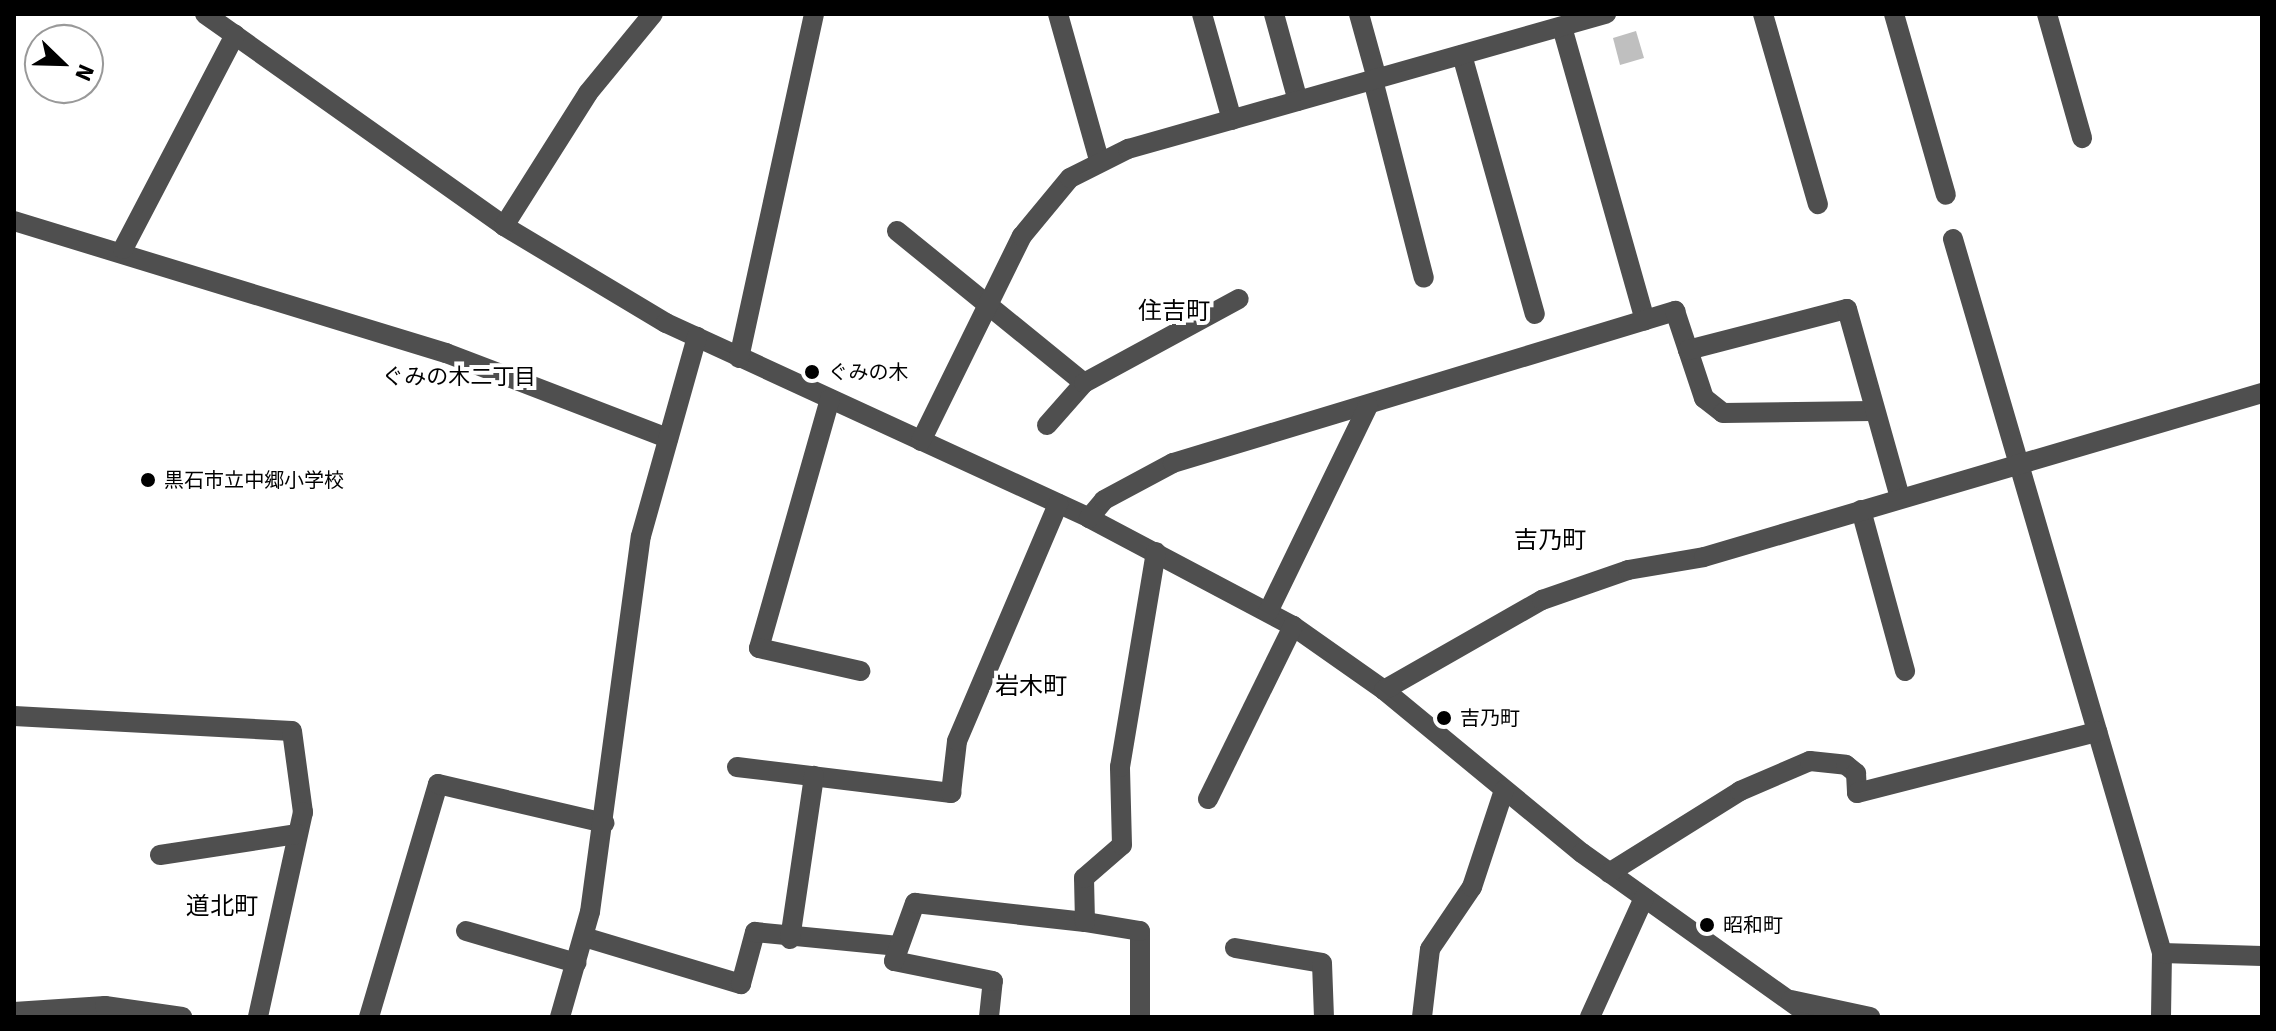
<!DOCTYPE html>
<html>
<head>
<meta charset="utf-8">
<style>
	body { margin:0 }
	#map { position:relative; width:2276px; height:1031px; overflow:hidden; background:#fff; font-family:Signika,"Noto Sans JP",sans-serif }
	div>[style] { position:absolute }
	.building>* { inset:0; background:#bfbfbf }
	.minor>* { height:20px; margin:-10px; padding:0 10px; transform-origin:10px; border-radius:10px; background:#4f4f4f }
	.dots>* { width:22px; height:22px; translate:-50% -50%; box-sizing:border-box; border:4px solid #fff; border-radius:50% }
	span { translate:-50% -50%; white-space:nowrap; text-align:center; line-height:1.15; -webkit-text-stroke:8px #fff; paint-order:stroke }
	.poi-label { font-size:20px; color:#000 }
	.left { translate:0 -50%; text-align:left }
	.neighbourhood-label { font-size:22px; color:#000 }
	.quarter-label { font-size:24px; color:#000 }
	.frame { position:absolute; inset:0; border:16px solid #000; pointer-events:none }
	.north { position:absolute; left:24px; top:24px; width:80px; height:80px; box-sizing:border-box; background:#fff; border:2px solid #999; border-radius:50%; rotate:113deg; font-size:22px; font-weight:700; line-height:32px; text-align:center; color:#000 }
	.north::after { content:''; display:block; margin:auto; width:28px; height:36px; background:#000; clip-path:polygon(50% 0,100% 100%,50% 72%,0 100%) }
</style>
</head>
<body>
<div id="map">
	<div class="building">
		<i style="clip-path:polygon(1636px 31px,1644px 58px,1620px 65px,1613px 38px)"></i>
	</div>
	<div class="minor">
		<i style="left:205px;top:14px;width:367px;rotate:35.3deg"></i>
		<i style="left:504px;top:226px;width:189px;rotate:30.9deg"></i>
		<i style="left:666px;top:323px;width:466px;rotate:24.7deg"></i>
		<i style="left:1089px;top:518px;width:231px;rotate:27.9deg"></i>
		<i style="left:1293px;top:626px;width:111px;rotate:35.1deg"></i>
		<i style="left:1384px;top:690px;width:256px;rotate:39.5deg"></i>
		<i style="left:1582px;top:853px;width:282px;rotate:35.5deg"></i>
		<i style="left:1058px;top:14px;width:152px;rotate:74.3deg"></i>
		<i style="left:1202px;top:14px;width:110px;rotate:74.2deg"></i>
		<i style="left:1274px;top:14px;width:90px;rotate:74.6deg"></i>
		<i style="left:1359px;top:14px;width:67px;rotate:74.5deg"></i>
		<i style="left:1763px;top:14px;width:198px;rotate:73.9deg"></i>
		<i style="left:1894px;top:14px;width:188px;rotate:74deg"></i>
		<i style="left:2047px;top:14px;width:129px;rotate:74.2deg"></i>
		<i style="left:1562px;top:27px;width:305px;rotate:74.2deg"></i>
		<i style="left:1462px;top:55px;width:269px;rotate:74.3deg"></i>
		<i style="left:1373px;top:80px;width:204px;rotate:75.6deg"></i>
		<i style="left:14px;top:221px;width:452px;rotate:17deg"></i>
		<i style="left:446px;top:353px;width:238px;rotate:21deg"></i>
		<i style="left:504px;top:226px;width:157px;rotate:-57.7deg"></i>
		<i style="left:588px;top:93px;width:102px;rotate:-50.6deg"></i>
		<i style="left:897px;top:231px;width:241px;rotate:39.1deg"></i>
		<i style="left:1953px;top:239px;width:744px;rotate:73.68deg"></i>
		<i style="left:2162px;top:953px;width:64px;rotate:90.9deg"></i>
		<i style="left:123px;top:249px;width:242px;rotate:-62.4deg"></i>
		<i style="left:1688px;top:350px;width:51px;rotate:71.6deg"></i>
		<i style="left:1704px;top:398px;width:24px;rotate:38deg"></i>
		<i style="left:1723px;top:413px;width:149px;rotate:-0.8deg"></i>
		<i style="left:739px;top:358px;width:352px;rotate:-77.7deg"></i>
		<i style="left:830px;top:399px;width:259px;rotate:105.9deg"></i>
		<i style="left:759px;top:648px;width:104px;rotate:12.8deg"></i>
		<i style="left:1047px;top:425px;width:56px;rotate:-48.6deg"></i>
		<i style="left:1084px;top:383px;width:176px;rotate:-28.5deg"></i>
		<i style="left:921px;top:441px;width:229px;rotate:-63.8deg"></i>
		<i style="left:1022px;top:236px;width:75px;rotate:-50.4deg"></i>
		<i style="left:1070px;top:178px;width:65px;rotate:-26.6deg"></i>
		<i style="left:1128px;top:149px;width:497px;rotate:-15.8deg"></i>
		<i style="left:1861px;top:510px;width:167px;rotate:74.7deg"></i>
		<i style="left:1089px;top:518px;width:23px;rotate:-50deg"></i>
		<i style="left:1104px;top:500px;width:78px;rotate:-28.2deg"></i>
		<i style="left:1173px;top:463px;width:525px;rotate:-16.85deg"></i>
		<i style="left:1675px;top:311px;width:41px;rotate:71.6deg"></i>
		<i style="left:1688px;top:350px;width:164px;rotate:-14.5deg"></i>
		<i style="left:1847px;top:309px;width:196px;rotate:74.3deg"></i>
		<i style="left:1268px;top:612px;width:229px;rotate:-64.1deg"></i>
		<i style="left:1384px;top:690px;width:182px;rotate:-29.7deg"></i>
		<i style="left:1542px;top:600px;width:91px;rotate:-19.2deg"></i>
		<i style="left:1628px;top:570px;width:77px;rotate:-9.7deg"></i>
		<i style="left:1704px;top:557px;width:582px;rotate:-16.38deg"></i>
		<i style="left:14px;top:716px;width:278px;rotate:3.1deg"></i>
		<i style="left:292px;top:731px;width:82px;rotate:82.3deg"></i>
		<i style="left:303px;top:812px;width:210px;rotate:102.4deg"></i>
		<i style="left:737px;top:767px;width:216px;rotate:6.9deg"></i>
		<i style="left:951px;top:793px;width:52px;rotate:-83.4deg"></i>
		<i style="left:957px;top:741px;width:258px;rotate:-66.9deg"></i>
		<i style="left:1208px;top:799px;width:193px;rotate:-63.8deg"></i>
		<i style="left:160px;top:855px;width:139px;rotate:-8.7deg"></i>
		<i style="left:1609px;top:873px;width:155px;rotate:-32deg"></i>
		<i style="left:1740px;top:791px;width:76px;rotate:-23.2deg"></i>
		<i style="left:1810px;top:761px;width:36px;rotate:6deg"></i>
		<i style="left:1846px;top:765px;width:13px;rotate:39deg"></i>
		<i style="left:1856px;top:773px;width:20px;rotate:87deg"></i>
		<i style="left:1857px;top:793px;width:248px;rotate:-14.3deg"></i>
		<i style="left:466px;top:931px;width:115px;rotate:16.2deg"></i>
		<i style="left:584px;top:937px;width:164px;rotate:16.7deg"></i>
		<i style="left:741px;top:984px;width:54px;rotate:-74.9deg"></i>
		<i style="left:755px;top:932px;width:144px;rotate:5.6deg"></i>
		<i style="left:790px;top:939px;width:165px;rotate:-81.6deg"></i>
		<i style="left:1235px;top:948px;width:88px;rotate:9.8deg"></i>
		<i style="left:1322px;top:963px;width:54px;rotate:87.9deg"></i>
		<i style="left:2162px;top:953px;width:100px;rotate:1.7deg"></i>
		<i style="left:1791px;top:1000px;width:81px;rotate:12.1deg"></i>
		<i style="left:14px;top:1012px;width:91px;rotate:-3.8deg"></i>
		<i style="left:105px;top:1006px;width:78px;rotate:8.1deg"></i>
		<i style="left:369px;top:1017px;width:243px;rotate:-73.5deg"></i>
		<i style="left:438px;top:784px;width:171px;rotate:13.2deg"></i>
		<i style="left:560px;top:1017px;width:109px;rotate:-74.1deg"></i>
		<i style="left:590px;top:912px;width:379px;rotate:-82.3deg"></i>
		<i style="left:641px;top:536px;width:207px;rotate:-74.3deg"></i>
		<i style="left:989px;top:1017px;width:36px;rotate:-84deg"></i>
		<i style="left:993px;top:981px;width:101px;rotate:-168.6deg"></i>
		<i style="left:894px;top:961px;width:62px;rotate:-70.1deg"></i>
		<i style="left:915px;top:903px;width:171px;rotate:6.4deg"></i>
		<i style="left:1140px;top:1017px;width:86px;rotate:-90deg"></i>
		<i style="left:1140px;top:931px;width:56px;rotate:-170.7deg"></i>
		<i style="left:1085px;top:922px;width:44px;rotate:-91.3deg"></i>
		<i style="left:1084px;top:878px;width:50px;rotate:-41deg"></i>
		<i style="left:1122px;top:845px;width:78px;rotate:-91.5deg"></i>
		<i style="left:1120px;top:767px;width:218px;rotate:-80.5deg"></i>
		<i style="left:1422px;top:1017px;width:68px;rotate:-83.3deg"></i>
		<i style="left:1430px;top:949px;width:75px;rotate:-55.9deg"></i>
		<i style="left:1472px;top:887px;width:102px;rotate:-71.7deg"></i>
		<i style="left:1590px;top:1017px;width:131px;rotate:-65.6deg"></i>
	</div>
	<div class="dots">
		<i style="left:812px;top:372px;background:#000"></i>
		<i style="left:148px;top:480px;background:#000"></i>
		<i style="left:1444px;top:718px;background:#000"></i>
		<i style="left:1707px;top:925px;background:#000"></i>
	</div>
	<div class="poi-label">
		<span class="left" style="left:828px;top:372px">ぐみの木</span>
		<span class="left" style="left:164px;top:480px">黒石市立中郷小学校</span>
		<span class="left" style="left:1460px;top:718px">吉乃町</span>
		<span class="left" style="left:1723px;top:925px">昭和町</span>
	</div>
	<div class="neighbourhood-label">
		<span style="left:459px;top:377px">ぐみの木二丁目</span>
	</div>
	<div class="quarter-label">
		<span style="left:1174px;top:312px">住吉町</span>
		<span style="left:1550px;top:541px">吉乃町</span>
		<span style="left:1031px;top:687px">岩木町</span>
		<span style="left:222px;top:907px">道北町</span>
	</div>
	<div class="frame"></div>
	<div class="north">N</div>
</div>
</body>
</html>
